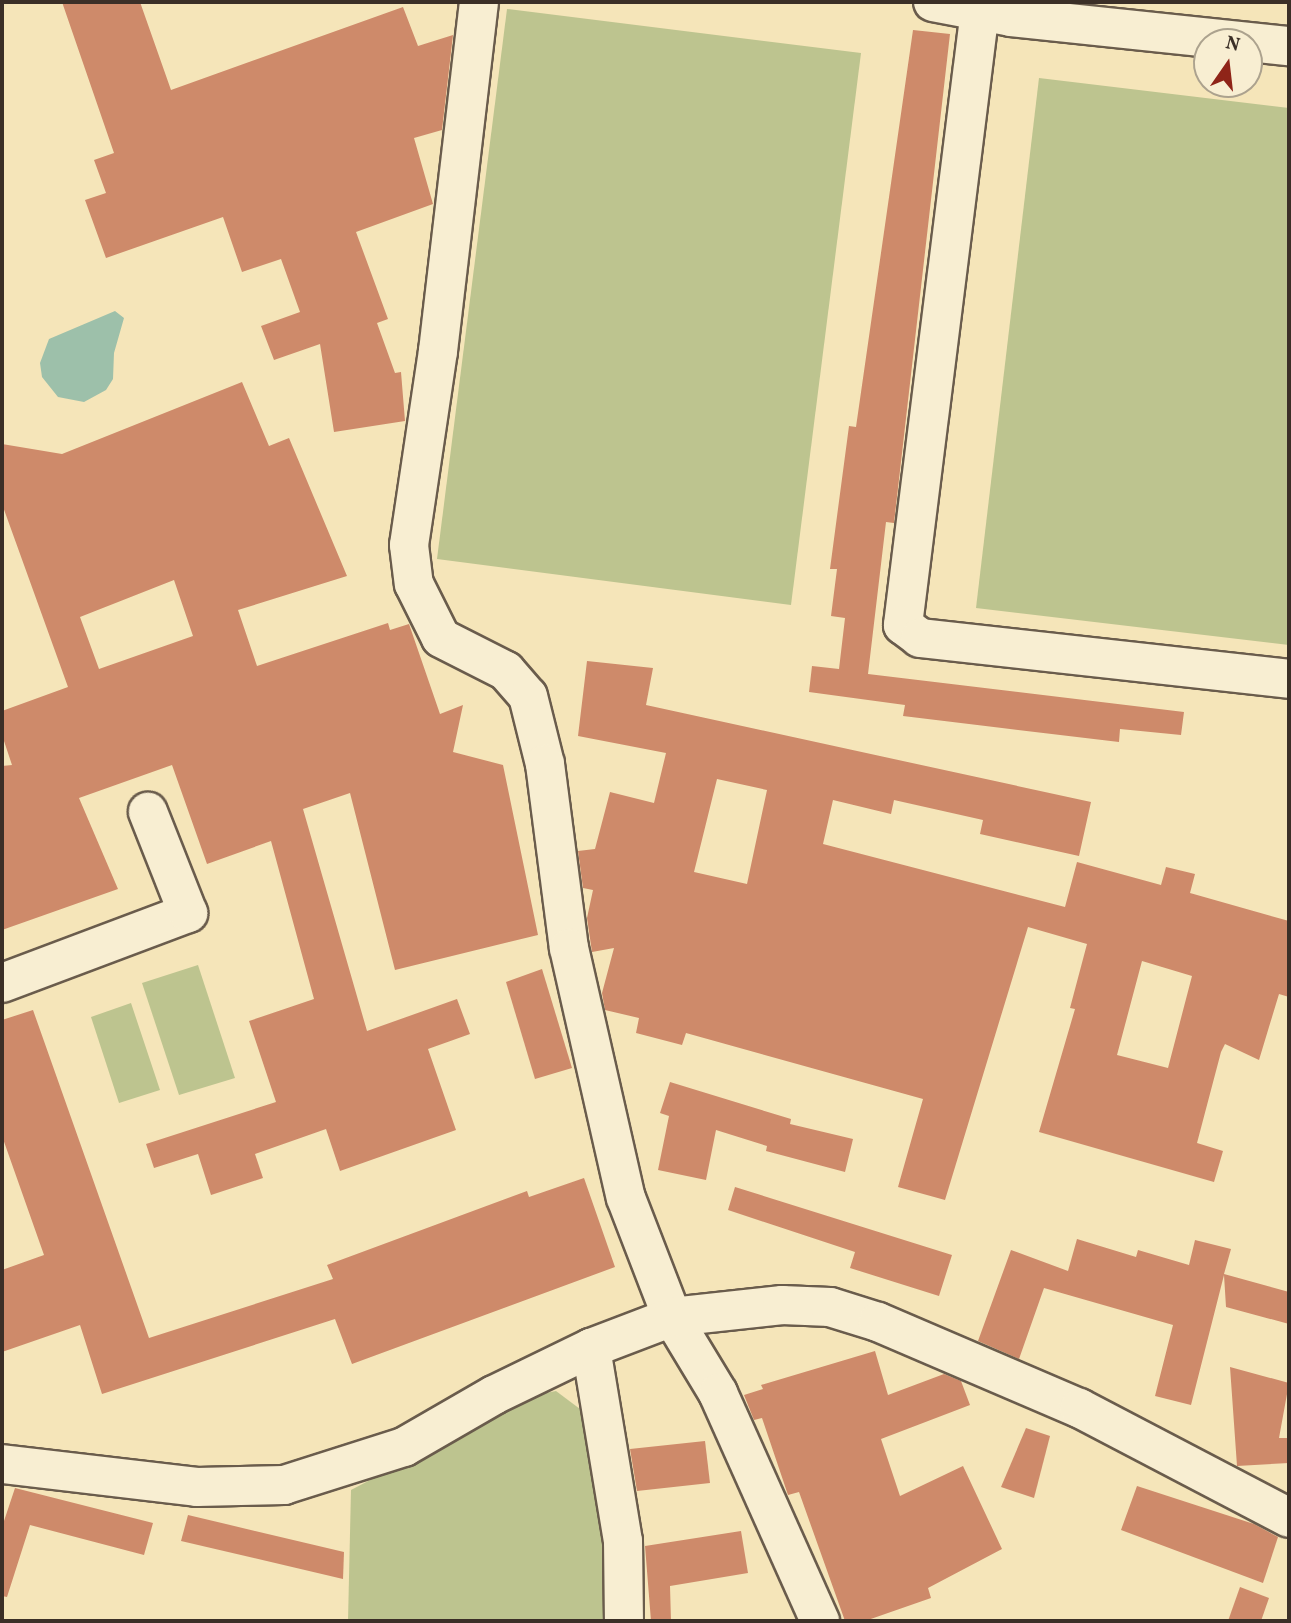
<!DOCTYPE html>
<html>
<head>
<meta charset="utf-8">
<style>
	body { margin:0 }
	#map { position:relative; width:1291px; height:1623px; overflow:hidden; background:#f5e5b9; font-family:Vollkorn,serif }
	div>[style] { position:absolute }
	.green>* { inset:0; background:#bdc48f }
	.water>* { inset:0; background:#9dc0aa }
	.building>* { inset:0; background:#ce8a6a }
	.roads { filter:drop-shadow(2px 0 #6a5c4c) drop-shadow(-2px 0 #6a5c4c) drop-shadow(0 2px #6a5c4c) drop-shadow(0 -2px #6a5c4c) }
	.minor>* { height:38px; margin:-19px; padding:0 19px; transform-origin:19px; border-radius:19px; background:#f8eed2 }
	span { translate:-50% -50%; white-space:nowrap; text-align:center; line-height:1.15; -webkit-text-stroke:6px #f8eed2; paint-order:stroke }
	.frame { position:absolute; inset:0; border:4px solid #3b2f27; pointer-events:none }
	.north { position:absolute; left:1193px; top:28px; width:70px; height:70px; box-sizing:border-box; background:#f8eed2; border:2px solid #aca28e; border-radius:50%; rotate:14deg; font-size:19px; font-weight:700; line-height:28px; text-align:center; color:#3b2f27 }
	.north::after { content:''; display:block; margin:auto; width:24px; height:32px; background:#8f2418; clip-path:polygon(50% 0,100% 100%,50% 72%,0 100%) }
</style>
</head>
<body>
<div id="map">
	<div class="green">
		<i style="clip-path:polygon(507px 9px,861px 53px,791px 605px,437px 559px)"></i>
		<i style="clip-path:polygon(1039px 78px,1289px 108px,1289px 645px,976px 608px)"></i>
		<i style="clip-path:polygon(198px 965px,235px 1078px,179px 1095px,142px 983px)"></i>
		<i style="clip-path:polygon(131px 1003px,160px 1090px,119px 1103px,91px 1017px)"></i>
		<i style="clip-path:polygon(556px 1391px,580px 1409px,604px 1547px,604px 1621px,348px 1621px,351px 1490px,530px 1396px)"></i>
	</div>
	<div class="water">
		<i style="clip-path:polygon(115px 311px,124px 318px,114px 353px,113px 379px,106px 390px,84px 402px,58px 397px,42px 377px,40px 363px,49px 339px)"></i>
	</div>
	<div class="building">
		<i style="clip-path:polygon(62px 2px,140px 2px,171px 90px,403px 7px,418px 46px,453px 35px,442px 130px,414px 138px,433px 204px,356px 232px,388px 319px,377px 323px,395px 373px,401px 372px,405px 421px,334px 432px,320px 344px,274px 360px,261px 326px,300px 312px,281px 259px,242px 272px,223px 217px,106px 258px,85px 200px,106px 193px,94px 160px,114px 153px)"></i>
		<i style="clip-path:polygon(913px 30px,950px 34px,894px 523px,886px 522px,868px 674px,1184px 712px,1181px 735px,1120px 729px,1119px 742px,1002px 728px,903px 716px,905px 705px,809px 692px,812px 666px,839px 669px,845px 618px,831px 616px,837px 569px,830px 569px,849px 426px,856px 427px)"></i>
		<i style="clip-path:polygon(evenodd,242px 382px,269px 446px,289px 438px,347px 576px,238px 610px,257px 666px,388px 623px,390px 630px,409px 624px,440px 714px,463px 705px,453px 752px,503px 765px,538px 935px,395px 970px,350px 793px,303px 809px,367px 1031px,457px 999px,470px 1034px,428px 1049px,456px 1130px,340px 1171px,326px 1129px,255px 1154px,263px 1178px,211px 1195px,198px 1154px,154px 1168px,146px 1144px,276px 1102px,249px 1021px,314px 999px,271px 841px,207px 864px,172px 765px,79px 798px,118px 889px,2px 930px,2px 766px,12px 765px,2px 735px,2px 711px,68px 687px,2px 504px,2px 444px,62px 454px,242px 382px,174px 580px,193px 636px,99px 669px,80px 617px,174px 580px)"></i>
		<i style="clip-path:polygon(evenodd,587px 661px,653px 668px,646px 705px,1091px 802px,1079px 856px,980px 834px,983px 820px,894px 800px,891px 814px,833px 800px,823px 844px,1065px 907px,1077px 862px,1161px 885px,1166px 867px,1195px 874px,1190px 893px,1289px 921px,1289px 997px,1279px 994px,1259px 1060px,1225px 1044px,1221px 1052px,1197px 1143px,1223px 1151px,1214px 1182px,1039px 1132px,1075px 1009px,1070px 1008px,1087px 944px,1028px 927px,945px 1200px,898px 1187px,923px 1099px,686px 1033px,682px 1045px,636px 1033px,639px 1018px,605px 1010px,602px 993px,614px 948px,592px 952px,587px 918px,593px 890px,583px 888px,578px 851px,595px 849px,610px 792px,654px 803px,666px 753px,578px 736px,587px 661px,717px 779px,767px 790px,747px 884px,694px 872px,717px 779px,587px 661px,1142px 961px,1192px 976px,1168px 1068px,1117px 1055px,1142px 961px)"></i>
		<i style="clip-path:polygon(542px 969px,572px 1068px,535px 1079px,506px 982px)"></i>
		<i style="clip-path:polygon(33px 1010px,149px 1338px,333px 1279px,327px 1265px,527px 1191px,529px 1197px,584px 1178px,615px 1267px,352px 1364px,335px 1319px,102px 1394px,80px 1325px,2px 1352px,2px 1270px,44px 1255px,2px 1136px,2px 1020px)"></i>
		<i style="clip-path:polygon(670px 1082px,791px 1119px,790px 1124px,853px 1139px,845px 1172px,766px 1151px,767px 1146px,716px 1130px,706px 1180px,658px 1170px,669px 1116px,660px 1113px)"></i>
		<i style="clip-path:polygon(735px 1187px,952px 1255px,939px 1296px,850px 1268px,855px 1252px,728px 1210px)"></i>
		<i style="clip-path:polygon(1077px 1239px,1136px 1257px,1138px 1250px,1189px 1265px,1195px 1240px,1231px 1249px,1224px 1274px,1289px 1292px,1289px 1324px,1226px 1307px,1224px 1275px,1191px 1405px,1155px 1396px,1173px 1325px,1044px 1288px,1019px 1359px,978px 1341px,1011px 1250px,1068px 1271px)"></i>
		<i style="clip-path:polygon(875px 1351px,888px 1395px,944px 1374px,961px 1381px,970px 1405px,881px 1439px,900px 1496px,963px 1466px,1002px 1549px,928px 1588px,931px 1598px,865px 1621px,845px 1621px,799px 1492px,788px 1495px,762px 1418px,754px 1420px,744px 1395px,763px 1389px,761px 1385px)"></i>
		<i style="clip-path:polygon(1230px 1367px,1289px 1383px,1279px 1438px,1289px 1438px,1289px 1463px,1237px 1466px)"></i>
		<i style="clip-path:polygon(1026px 1428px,1050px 1436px,1034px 1498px,1001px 1487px)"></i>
		<i style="clip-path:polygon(705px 1441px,710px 1483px,637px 1491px,630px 1449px)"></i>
		<i style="clip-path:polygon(1137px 1486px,1254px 1524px,1278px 1537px,1263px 1583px,1121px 1530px)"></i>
		<i style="clip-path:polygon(15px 1488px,153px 1523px,144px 1555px,30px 1525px,7px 1597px,2px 1596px,2px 1527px)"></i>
		<i style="clip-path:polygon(188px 1515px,344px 1552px,343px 1579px,181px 1541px)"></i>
		<i style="clip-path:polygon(741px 1531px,748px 1573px,670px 1586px,671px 1621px,651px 1621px,645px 1546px)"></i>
		<i style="clip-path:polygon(1240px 1587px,1269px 1598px,1261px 1621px,1228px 1621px)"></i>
	</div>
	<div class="roads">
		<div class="minor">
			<i style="left:479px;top:2px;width:351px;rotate:96.7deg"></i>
			<i style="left:438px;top:351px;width:196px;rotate:98.5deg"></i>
			<i style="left:409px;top:545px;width:39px;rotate:83deg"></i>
			<i style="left:414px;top:584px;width:60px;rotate:63.4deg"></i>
			<i style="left:441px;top:638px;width:73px;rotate:26.9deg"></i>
			<i style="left:506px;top:671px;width:33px;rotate:49deg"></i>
			<i style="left:528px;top:696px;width:70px;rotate:76deg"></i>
			<i style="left:545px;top:764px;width:186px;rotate:82.6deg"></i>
			<i style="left:569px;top:948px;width:256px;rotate:77.2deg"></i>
			<i style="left:626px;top:1198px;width:128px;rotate:68.9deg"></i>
			<i style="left:672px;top:1317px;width:89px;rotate:58.8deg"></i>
			<i style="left:718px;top:1393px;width:250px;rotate:65.9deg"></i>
			<i style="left:933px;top:2px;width:79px;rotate:10.9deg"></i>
			<i style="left:1011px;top:17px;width:280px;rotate:6deg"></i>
			<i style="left:981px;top:2px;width:628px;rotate:97.14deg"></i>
			<i style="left:903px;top:625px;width:21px;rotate:37deg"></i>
			<i style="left:920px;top:638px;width:371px;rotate:6.3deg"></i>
			<i style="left:2px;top:983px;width:199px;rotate:-20.6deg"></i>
			<i style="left:188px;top:913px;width:109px;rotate:-111.6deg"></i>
			<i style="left:591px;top:1348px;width:196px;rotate:80.6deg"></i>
			<i style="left:623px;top:1541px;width:80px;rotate:89.3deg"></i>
			<i style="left:2px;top:1464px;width:196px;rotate:6.7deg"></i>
			<i style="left:197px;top:1487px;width:87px;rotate:-1.3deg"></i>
			<i style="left:284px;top:1485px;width:126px;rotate:-17.6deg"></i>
			<i style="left:404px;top:1447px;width:104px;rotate:-30deg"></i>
			<i style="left:494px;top:1395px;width:108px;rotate:-25.9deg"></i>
			<i style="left:591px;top:1348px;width:87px;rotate:-20.9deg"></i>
			<i style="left:672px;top:1317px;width:111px;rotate:-6.2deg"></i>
			<i style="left:782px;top:1305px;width:48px;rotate:2.4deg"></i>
			<i style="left:830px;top:1307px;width:50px;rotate:17.4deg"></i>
			<i style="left:878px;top:1322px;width:219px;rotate:23.2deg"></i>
			<i style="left:1079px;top:1408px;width:237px;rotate:27.6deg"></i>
		</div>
	</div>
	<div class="frame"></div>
	<div class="north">N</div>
</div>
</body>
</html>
